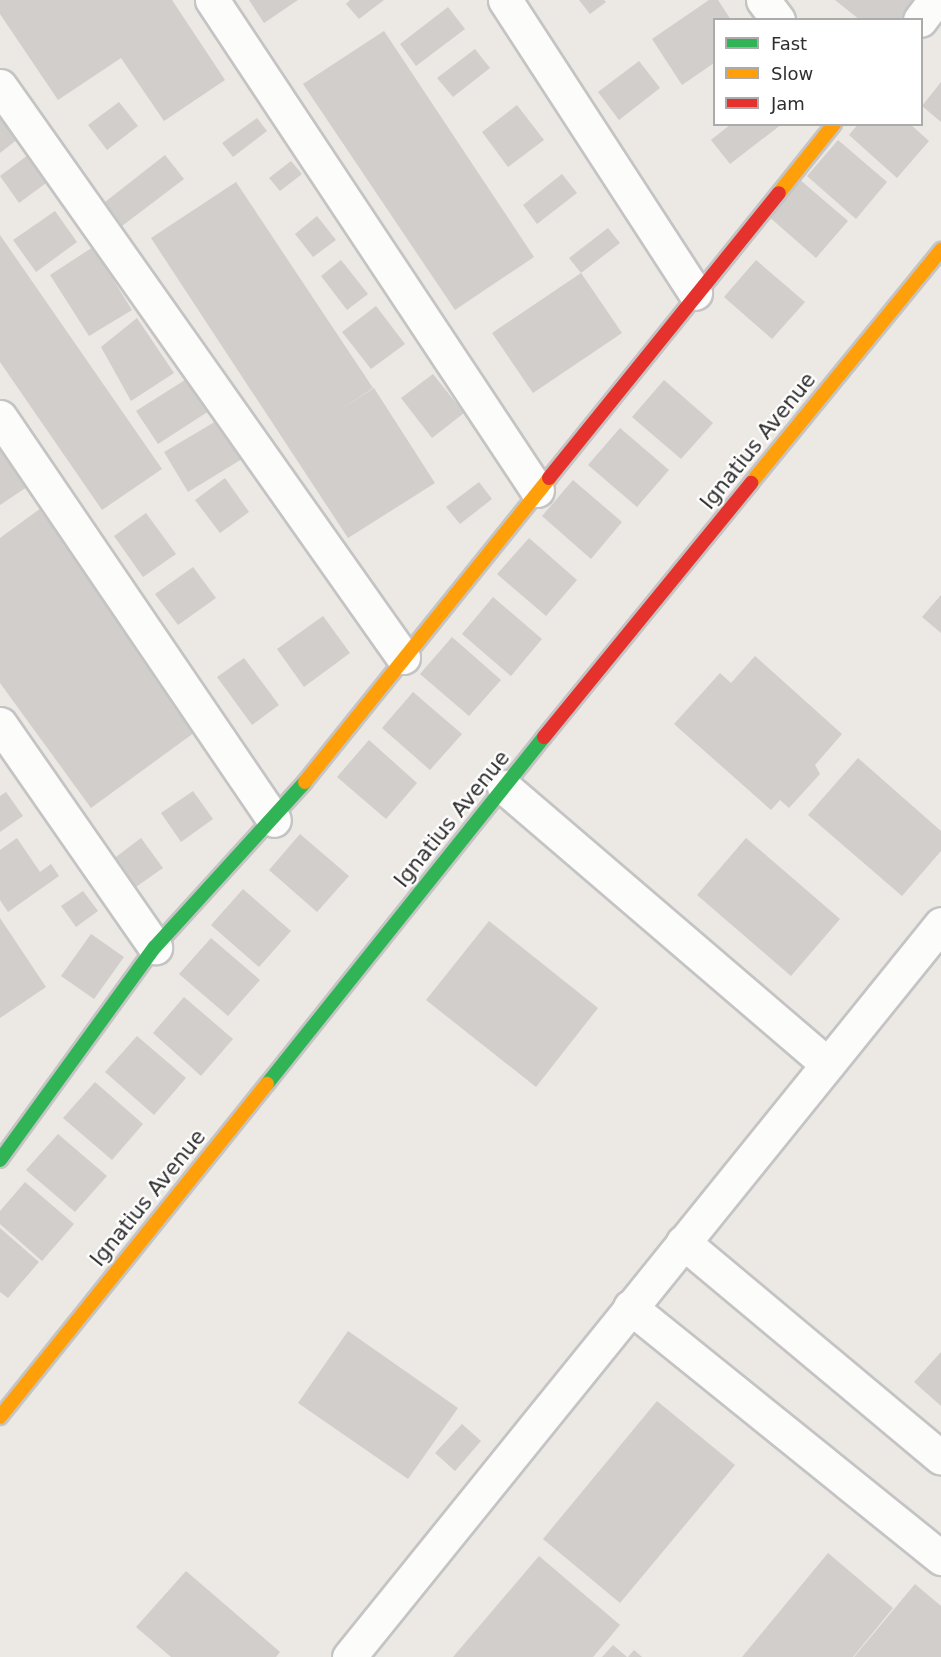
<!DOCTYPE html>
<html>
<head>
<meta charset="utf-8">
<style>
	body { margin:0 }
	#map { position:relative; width:941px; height:1657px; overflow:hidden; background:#ece8e4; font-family:"DejaVu Sans",sans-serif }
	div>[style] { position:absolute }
	.building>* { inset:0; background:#d1cecb }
	.roads { filter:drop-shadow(2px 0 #c5c4c5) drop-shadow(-2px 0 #c5c4c5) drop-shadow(0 2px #c5c4c5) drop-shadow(0 -2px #c5c4c5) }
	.street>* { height:33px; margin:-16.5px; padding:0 16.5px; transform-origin:16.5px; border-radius:16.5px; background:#fcfcfb }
	.fast>* { height:14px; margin:-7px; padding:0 7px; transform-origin:7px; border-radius:7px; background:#30b455 }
	.slow>* { height:14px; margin:-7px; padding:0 7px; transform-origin:7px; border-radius:7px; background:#ff9f0a }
	.jam>* { height:14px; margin:-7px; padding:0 7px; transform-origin:7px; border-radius:7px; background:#e5322d }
	span { translate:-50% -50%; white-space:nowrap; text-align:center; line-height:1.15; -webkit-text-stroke:4.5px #fff; paint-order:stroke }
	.street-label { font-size:21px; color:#2e2e2e }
	.legend { position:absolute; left:713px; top:18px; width:210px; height:108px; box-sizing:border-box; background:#fff; border:2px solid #ababab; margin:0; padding:8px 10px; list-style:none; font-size:18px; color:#2e2e2e }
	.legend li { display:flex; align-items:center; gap:12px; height:30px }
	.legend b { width:30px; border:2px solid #ababab }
</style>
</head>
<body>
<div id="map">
	<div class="building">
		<i style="clip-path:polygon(0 0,172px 0,225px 80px,164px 121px,121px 58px,58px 100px,0 14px)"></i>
		<i style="clip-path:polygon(249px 0,298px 0,264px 23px)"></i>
		<i style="clip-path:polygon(350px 0,384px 0,359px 19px,346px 4px)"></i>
		<i style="clip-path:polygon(579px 0,604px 0,606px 2px,590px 14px)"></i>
		<i style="clip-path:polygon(709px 0,718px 0,731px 20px,714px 20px,714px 63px,682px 85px,652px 39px)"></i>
		<i style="clip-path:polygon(835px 0,929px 0,913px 20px,860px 20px)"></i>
		<i style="clip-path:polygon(448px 7px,465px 29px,416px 66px,400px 44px)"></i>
		<i style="clip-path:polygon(384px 31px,534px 257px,455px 310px,303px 84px)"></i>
		<i style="clip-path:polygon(475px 49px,490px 68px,453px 97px,437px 78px)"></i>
		<i style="clip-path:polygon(639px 61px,660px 88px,619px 120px,598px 92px)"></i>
		<i style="clip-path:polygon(941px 82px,941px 122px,922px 106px)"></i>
		<i style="clip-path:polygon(119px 102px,138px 126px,107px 150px,88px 125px)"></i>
		<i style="clip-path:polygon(0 105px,23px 135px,0 153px)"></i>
		<i style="clip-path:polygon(517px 105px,544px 140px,508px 167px,482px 132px)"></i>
		<i style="clip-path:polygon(257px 118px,267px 131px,233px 157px,222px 143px)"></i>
		<i style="clip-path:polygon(731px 124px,782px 124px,730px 164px,711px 140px)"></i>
		<i style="clip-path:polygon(858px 124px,910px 124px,929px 141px,897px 178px,849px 135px)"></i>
		<i style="clip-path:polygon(838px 140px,887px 182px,856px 219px,807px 176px)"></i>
		<i style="clip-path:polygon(36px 149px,53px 178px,19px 203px,0 176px)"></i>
		<i style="clip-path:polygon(165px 155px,184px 179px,122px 226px,105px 202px)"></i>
		<i style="clip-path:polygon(291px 161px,302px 174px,280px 191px,269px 178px)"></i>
		<i style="clip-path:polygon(562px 174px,577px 193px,537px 224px,523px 205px)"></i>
		<i style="clip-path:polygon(799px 179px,848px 221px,816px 258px,767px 215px)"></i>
		<i style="clip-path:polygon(236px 182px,373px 388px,337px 412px,374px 388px,435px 483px,348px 538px,151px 238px)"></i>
		<i style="clip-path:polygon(55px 211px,77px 242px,36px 272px,13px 240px)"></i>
		<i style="clip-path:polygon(317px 216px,336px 240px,313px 257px,295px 234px)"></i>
		<i style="clip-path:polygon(608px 228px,620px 243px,581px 273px,569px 258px)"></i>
		<i style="clip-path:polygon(0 235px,162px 469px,102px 510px,0 362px)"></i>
		<i style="clip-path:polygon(93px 247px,132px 310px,89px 336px,50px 275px)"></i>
		<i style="clip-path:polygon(341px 260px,368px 294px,347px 310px,321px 276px)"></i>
		<i style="clip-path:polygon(756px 260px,805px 302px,772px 339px,724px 297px)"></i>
		<i style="clip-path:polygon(581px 273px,622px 333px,533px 393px,492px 333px)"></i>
		<i style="clip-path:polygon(376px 306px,405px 344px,371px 369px,342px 332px)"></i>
		<i style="clip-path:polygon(137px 318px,174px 373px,131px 401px,101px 347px)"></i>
		<i style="clip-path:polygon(433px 374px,464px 413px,432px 438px,401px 398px)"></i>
		<i style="clip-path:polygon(188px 378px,209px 411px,158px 444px,136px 411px)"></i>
		<i style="clip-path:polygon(664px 380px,713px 423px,681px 459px,632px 417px)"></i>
		<i style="clip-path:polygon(218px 420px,242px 459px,188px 492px,164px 452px)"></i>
		<i style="clip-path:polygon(620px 428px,669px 470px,637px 507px,588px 465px)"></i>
		<i style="clip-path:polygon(0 442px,30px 485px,0 505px)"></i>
		<i style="clip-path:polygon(225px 478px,249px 512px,220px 533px,195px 500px)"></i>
		<i style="clip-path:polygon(573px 480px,622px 522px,591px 559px,542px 516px)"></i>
		<i style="clip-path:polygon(479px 482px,492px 499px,460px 524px,446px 507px)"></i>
		<i style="clip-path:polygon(41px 508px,202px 727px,91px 808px,0 683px,0 538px)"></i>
		<i style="clip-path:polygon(146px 513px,176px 554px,143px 577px,114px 536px)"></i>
		<i style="clip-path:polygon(529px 538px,577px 580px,546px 616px,497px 574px)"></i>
		<i style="clip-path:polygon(193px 567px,216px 598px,178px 625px,155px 594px)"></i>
		<i style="clip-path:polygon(941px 595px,941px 633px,922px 617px)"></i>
		<i style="clip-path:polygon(493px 597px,542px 639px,511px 676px,462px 634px)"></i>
		<i style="clip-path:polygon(323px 616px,350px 653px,304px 687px,277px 649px)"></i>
		<i style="clip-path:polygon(452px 637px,501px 680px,469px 716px,420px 674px)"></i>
		<i style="clip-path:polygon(755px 656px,842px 734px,815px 765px,820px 774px,789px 808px,780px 800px,771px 810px,674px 724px,720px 673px,731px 683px)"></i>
		<i style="clip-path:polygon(244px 658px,279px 705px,252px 725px,217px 677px)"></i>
		<i style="clip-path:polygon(413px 692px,462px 734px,430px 770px,382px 728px)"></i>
		<i style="clip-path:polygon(369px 740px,417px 783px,386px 819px,337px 777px)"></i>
		<i style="clip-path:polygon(858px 758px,941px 831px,941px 851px,902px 896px,808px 815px)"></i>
		<i style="clip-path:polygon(193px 791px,213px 819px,181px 842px,161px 813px)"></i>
		<i style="clip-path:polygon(6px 792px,23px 816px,0 832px,0 796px)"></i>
		<i style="clip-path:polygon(300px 834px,349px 876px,317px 912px,269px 870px)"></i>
		<i style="clip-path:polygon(17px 838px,40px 872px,51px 864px,59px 876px,8px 912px,0 900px,0 850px)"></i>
		<i style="clip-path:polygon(141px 838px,163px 868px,133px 889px,112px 860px)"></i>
		<i style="clip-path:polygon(746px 838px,840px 919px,791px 976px,697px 895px)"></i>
		<i style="clip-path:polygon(243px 889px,291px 931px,259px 967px,211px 925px)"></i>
		<i style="clip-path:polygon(83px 891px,98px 911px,76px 927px,61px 906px)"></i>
		<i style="clip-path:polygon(0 918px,46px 987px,0 1018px)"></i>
		<i style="clip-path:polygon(489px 921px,598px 1008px,536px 1087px,426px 1000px)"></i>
		<i style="clip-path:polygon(91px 934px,124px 957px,94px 999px,61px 976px)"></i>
		<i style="clip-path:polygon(211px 938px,260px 980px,228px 1016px,179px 974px)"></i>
		<i style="clip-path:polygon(184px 997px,233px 1039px,201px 1076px,153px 1033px)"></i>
		<i style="clip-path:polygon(137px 1036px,186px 1078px,154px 1115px,105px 1072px)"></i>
		<i style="clip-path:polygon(95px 1082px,143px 1124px,112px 1160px,63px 1118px)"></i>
		<i style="clip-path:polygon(58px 1134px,107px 1176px,75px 1212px,26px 1170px)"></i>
		<i style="clip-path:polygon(25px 1182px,74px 1224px,42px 1261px,0 1224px,0 1211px)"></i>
		<i style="clip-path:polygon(0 1228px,39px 1262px,8px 1298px,0 1292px)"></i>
		<i style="clip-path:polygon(348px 1331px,458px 1408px,408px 1479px,298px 1403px)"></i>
		<i style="clip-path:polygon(941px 1352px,941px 1406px,914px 1382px)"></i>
		<i style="clip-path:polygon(657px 1401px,735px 1465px,620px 1603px,543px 1539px)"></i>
		<i style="clip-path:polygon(462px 1424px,481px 1441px,455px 1471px,435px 1453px)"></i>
		<i style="clip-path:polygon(828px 1553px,893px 1608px,853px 1657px,742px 1657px)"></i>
		<i style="clip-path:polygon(539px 1556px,620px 1625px,593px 1657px,453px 1657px)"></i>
		<i style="clip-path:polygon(186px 1571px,280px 1652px,276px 1657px,171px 1657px,136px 1627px)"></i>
		<i style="clip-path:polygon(915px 1584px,941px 1606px,941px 1657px,854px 1657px)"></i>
		<i style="clip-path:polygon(613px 1645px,627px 1657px,602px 1657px)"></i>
		<i style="clip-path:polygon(634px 1650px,642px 1657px,628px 1657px)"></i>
	</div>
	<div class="roads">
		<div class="street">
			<i style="left:212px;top:0;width:588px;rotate:56.45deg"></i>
			<i style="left:505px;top:0;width:349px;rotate:57deg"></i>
			<i style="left:763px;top:0;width:25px;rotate:53deg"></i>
			<i style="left:920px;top:20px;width:25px;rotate:-53deg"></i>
			<i style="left:0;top:86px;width:699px;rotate:54.79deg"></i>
			<i style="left:0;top:417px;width:487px;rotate:55.8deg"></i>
			<i style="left:0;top:724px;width:272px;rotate:55.2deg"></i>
			<i style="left:504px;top:787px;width:426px;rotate:40.6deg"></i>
			<i style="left:683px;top:1242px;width:336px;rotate:39.9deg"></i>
			<i style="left:630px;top:1307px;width:400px;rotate:38.9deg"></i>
			<i style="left:349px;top:1657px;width:942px;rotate:-51.07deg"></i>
		</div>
		<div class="fast">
			<i style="left:267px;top:1084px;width:444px;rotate:-51.4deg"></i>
			<i style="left:0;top:1160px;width:263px;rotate:-54deg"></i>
			<i style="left:155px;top:947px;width:223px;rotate:-47.7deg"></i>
		</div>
		<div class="slow">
			<i style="left:779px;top:193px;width:88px;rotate:-51.4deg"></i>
			<i style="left:751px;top:483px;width:301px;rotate:-50.8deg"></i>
			<i style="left:305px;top:782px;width:390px;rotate:-51.2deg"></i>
			<i style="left:0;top:1417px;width:427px;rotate:-51.3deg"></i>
		</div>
		<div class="jam">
			<i style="left:549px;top:478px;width:366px;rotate:-51.1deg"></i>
			<i style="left:544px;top:737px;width:328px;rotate:-50.8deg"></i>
		</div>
	</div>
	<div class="street-label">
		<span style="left:758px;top:441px;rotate:-51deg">Ignatius Avenue</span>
		<span style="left:452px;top:819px;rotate:-51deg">Ignatius Avenue</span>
		<span style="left:148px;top:1198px;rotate:-51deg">Ignatius Avenue</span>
	</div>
	<ul class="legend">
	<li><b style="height:8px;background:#30b455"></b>Fast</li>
	<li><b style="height:8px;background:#ff9f0a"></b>Slow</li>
	<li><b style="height:8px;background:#e5322d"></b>Jam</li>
	</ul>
</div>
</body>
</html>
